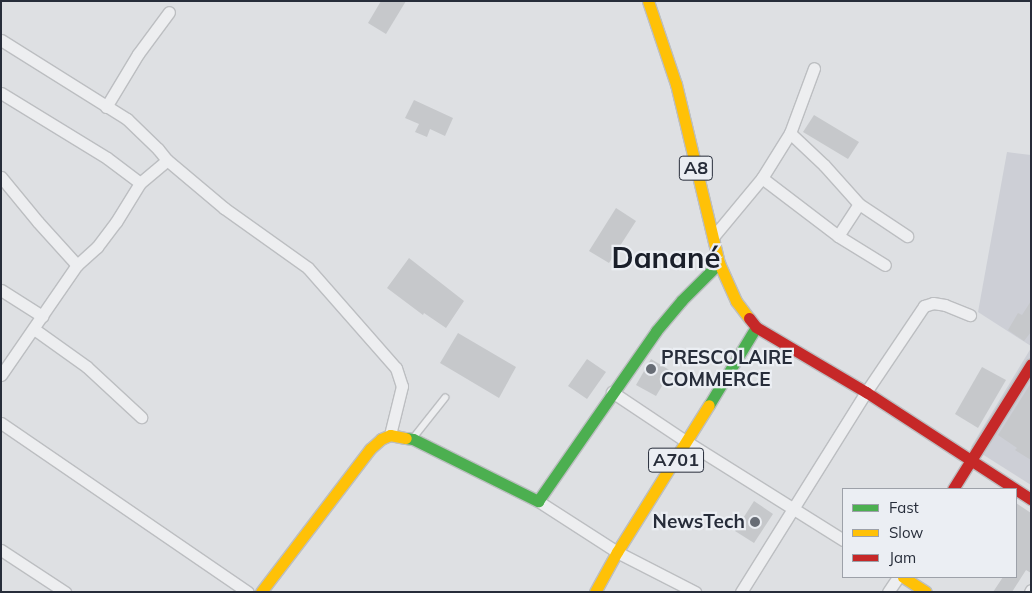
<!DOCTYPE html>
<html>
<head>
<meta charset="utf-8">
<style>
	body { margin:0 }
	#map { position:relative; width:1032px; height:593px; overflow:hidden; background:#dee0e3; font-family:Mulish,sans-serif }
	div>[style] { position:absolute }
	.built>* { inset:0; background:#cdcfd6 }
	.building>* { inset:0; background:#c6c8cb }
	.roads { filter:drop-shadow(1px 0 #bcbec1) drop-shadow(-1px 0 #bcbec1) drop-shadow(0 1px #bcbec1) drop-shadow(0 -1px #bcbec1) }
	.lane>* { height:5.5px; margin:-2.75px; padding:0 2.75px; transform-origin:2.75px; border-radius:2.75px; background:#edeef0 }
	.street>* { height:11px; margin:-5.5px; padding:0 5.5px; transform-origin:5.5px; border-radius:5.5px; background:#edeef0 }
	.fast>* { height:11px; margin:-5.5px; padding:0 5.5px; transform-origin:5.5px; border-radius:5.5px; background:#4caf50 }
	.slow>* { height:11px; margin:-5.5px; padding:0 5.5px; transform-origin:5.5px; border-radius:5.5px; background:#ffc107 }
	.jam>* { height:11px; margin:-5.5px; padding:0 5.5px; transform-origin:5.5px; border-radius:5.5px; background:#c62828 }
	.dots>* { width:14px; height:14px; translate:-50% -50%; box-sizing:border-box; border:2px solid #ebeef3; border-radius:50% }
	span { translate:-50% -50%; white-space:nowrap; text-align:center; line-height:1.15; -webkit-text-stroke:4.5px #ebeef3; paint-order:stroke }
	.shield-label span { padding:1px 4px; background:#ebeef3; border:1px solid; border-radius:4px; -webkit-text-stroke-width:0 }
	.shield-label { font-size:18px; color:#272d3a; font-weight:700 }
	.poi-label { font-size:19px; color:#272d3a; font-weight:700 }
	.left { translate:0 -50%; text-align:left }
	.right { translate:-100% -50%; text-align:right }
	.town-label { font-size:29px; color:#1a1f2a; font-weight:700 }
	.frame { position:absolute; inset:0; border:2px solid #272d3a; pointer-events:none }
	.legend { position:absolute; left:842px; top:488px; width:175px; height:90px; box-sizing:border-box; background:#ebeef3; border:1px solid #9da1a9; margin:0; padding:6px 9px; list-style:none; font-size:15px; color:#272d3a }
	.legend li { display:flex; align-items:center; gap:10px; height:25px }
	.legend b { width:25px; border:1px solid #9da1a9 }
</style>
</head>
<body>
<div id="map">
	<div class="built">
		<i style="clip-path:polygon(1007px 152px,1031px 155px,1031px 346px,978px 312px)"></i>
		<i style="clip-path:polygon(1031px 348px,1031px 485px,971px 447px)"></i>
	</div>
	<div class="building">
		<i style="clip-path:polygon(381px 1px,406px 1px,386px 34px,368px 23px)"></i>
		<i style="clip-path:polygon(414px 100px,453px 118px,445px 136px,430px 129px,427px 137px,415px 132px,419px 124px,405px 118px)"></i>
		<i style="clip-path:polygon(814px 115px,859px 142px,848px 159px,803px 132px)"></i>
		<i style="clip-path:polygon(616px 208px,636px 221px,609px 263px,589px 251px)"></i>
		<i style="clip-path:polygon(409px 258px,464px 301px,446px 328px,424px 313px,423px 315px,387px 288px)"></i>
		<i style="clip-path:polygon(1031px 301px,1031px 332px,1024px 341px,1008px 330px,1018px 313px,1022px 315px)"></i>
		<i style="clip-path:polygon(458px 333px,516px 367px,499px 398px,440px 363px)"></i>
		<i style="clip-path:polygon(587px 359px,606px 372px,587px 399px,568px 386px)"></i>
		<i style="clip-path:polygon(651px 359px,671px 371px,656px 396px,636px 385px)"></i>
		<i style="clip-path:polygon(982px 367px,1006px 380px,978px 428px,955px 414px)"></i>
		<i style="clip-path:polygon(1031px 383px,1031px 460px,1015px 450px,1017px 448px,998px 435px)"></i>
		<i style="clip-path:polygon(754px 501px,773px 514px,754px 543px,735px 531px)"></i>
		<i style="clip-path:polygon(1016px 503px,1031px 513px,1031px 573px,1026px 570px,1012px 592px,993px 592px,1003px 577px,1016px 577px)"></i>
	</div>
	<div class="roads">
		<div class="lane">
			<i style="left:414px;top:437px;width:50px;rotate:-51.5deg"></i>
		</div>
		<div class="street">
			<i style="left:1px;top:40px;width:149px;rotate:32.1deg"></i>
			<i style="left:127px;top:119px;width:43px;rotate:44.1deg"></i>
			<i style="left:158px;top:149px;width:14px;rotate:51deg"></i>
			<i style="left:1px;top:93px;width:124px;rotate:31.5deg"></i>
			<i style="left:107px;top:158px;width:41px;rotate:37.1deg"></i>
			<i style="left:106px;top:107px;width:62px;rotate:-58.9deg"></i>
			<i style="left:138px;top:54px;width:52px;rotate:-53.6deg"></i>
			<i style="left:790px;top:133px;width:47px;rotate:43.3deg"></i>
			<i style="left:824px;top:165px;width:52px;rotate:48.1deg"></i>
			<i style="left:1px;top:177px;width:58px;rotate:50.6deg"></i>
			<i style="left:38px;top:222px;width:58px;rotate:47.8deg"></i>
			<i style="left:762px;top:178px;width:53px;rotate:-58.1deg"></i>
			<i style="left:790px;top:133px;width:69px;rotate:-69.7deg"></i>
			<i style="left:838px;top:236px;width:38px;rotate:-57deg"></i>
			<i style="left:859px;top:204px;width:58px;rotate:33.7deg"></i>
			<i style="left:713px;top:237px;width:77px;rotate:-50.3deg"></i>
			<i style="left:762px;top:178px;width:96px;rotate:37.3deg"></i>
			<i style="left:838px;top:236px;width:55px;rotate:31.7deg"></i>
			<i style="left:1px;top:290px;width:49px;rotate:32.4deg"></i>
			<i style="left:34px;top:329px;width:65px;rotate:35.6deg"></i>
			<i style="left:87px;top:367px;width:74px;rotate:42.8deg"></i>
			<i style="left:1px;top:375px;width:134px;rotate:-55.4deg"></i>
			<i style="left:77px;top:265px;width:27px;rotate:-42deg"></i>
			<i style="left:97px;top:247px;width:31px;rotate:-53deg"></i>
			<i style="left:116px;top:222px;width:46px;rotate:-58.4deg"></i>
			<i style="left:140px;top:183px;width:35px;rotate:-40deg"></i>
			<i style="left:167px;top:160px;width:75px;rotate:40.1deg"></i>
			<i style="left:224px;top:208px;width:103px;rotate:35.5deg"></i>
			<i style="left:308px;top:268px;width:133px;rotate:48.7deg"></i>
			<i style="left:396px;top:368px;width:19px;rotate:72deg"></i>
			<i style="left:402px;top:386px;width:50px;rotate:103.8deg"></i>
			<i style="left:612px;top:392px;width:90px;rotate:33.7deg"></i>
			<i style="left:687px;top:442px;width:184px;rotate:32.1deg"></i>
			<i style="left:1px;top:423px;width:299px;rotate:34.4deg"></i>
			<i style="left:538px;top:501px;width:94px;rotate:32.8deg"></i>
			<i style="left:617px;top:552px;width:88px;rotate:27.1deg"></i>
			<i style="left:1px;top:550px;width:77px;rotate:33.3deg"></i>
			<i style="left:741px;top:592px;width:236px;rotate:-58deg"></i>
			<i style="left:866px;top:392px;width:104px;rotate:-56deg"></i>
			<i style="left:924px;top:306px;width:9px;rotate:-18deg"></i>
			<i style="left:933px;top:303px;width:12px;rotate:9deg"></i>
			<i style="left:945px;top:305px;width:27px;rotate:22deg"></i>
			<i style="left:888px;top:592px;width:18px;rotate:-56deg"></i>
			<i style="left:1030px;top:592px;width:2px;rotate:-63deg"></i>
		</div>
		<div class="fast">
			<i style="left:709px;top:405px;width:91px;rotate:-58.9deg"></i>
			<i style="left:406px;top:438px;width:7px;rotate:8deg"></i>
			<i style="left:413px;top:439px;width:140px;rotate:26.4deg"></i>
			<i style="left:538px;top:501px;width:207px;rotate:-55.2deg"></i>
			<i style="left:656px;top:331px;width:40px;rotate:-50deg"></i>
			<i style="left:682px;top:300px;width:52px;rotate:-45deg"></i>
		</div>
		<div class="slow">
			<i style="left:648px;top:1px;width:88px;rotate:71.4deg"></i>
			<i style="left:676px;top:84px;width:184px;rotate:76.5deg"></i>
			<i style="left:719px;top:263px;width:42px;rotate:65.9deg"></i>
			<i style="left:736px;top:301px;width:21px;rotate:53deg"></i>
			<i style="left:903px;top:577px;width:27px;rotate:33deg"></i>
			<i style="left:261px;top:592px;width:180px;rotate:-52.7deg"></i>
			<i style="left:370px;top:449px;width:15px;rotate:-42deg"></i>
			<i style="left:381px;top:439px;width:10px;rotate:-24deg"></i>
			<i style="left:390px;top:435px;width:16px;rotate:11deg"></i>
			<i style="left:595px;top:592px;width:46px;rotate:-61.2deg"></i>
			<i style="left:617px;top:552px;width:173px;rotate:-58deg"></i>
		</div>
		<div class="jam">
			<i style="left:749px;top:318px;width:11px;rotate:52deg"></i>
			<i style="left:756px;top:327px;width:128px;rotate:30.6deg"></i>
			<i style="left:866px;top:392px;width:197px;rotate:33deg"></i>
			<i style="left:953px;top:489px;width:147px;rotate:-58deg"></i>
		</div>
	</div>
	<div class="dots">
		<i style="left:651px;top:369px;background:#676c75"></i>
		<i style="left:755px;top:522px;background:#676c75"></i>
	</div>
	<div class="shield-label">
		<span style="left:696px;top:168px">A8</span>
		<span style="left:676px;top:460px">A701</span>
	</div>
	<div class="poi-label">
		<span class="left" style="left:661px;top:369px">PRESCOLAIRE<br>COMMERCE</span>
		<span class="right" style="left:745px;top:522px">NewsTech</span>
	</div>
	<div class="town-label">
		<span style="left:666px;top:258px">Danané</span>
	</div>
	<div class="frame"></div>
	<ul class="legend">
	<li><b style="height:6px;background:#4caf50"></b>Fast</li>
	<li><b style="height:6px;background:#ffc107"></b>Slow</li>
	<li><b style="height:6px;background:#c62828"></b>Jam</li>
	</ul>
</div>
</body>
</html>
